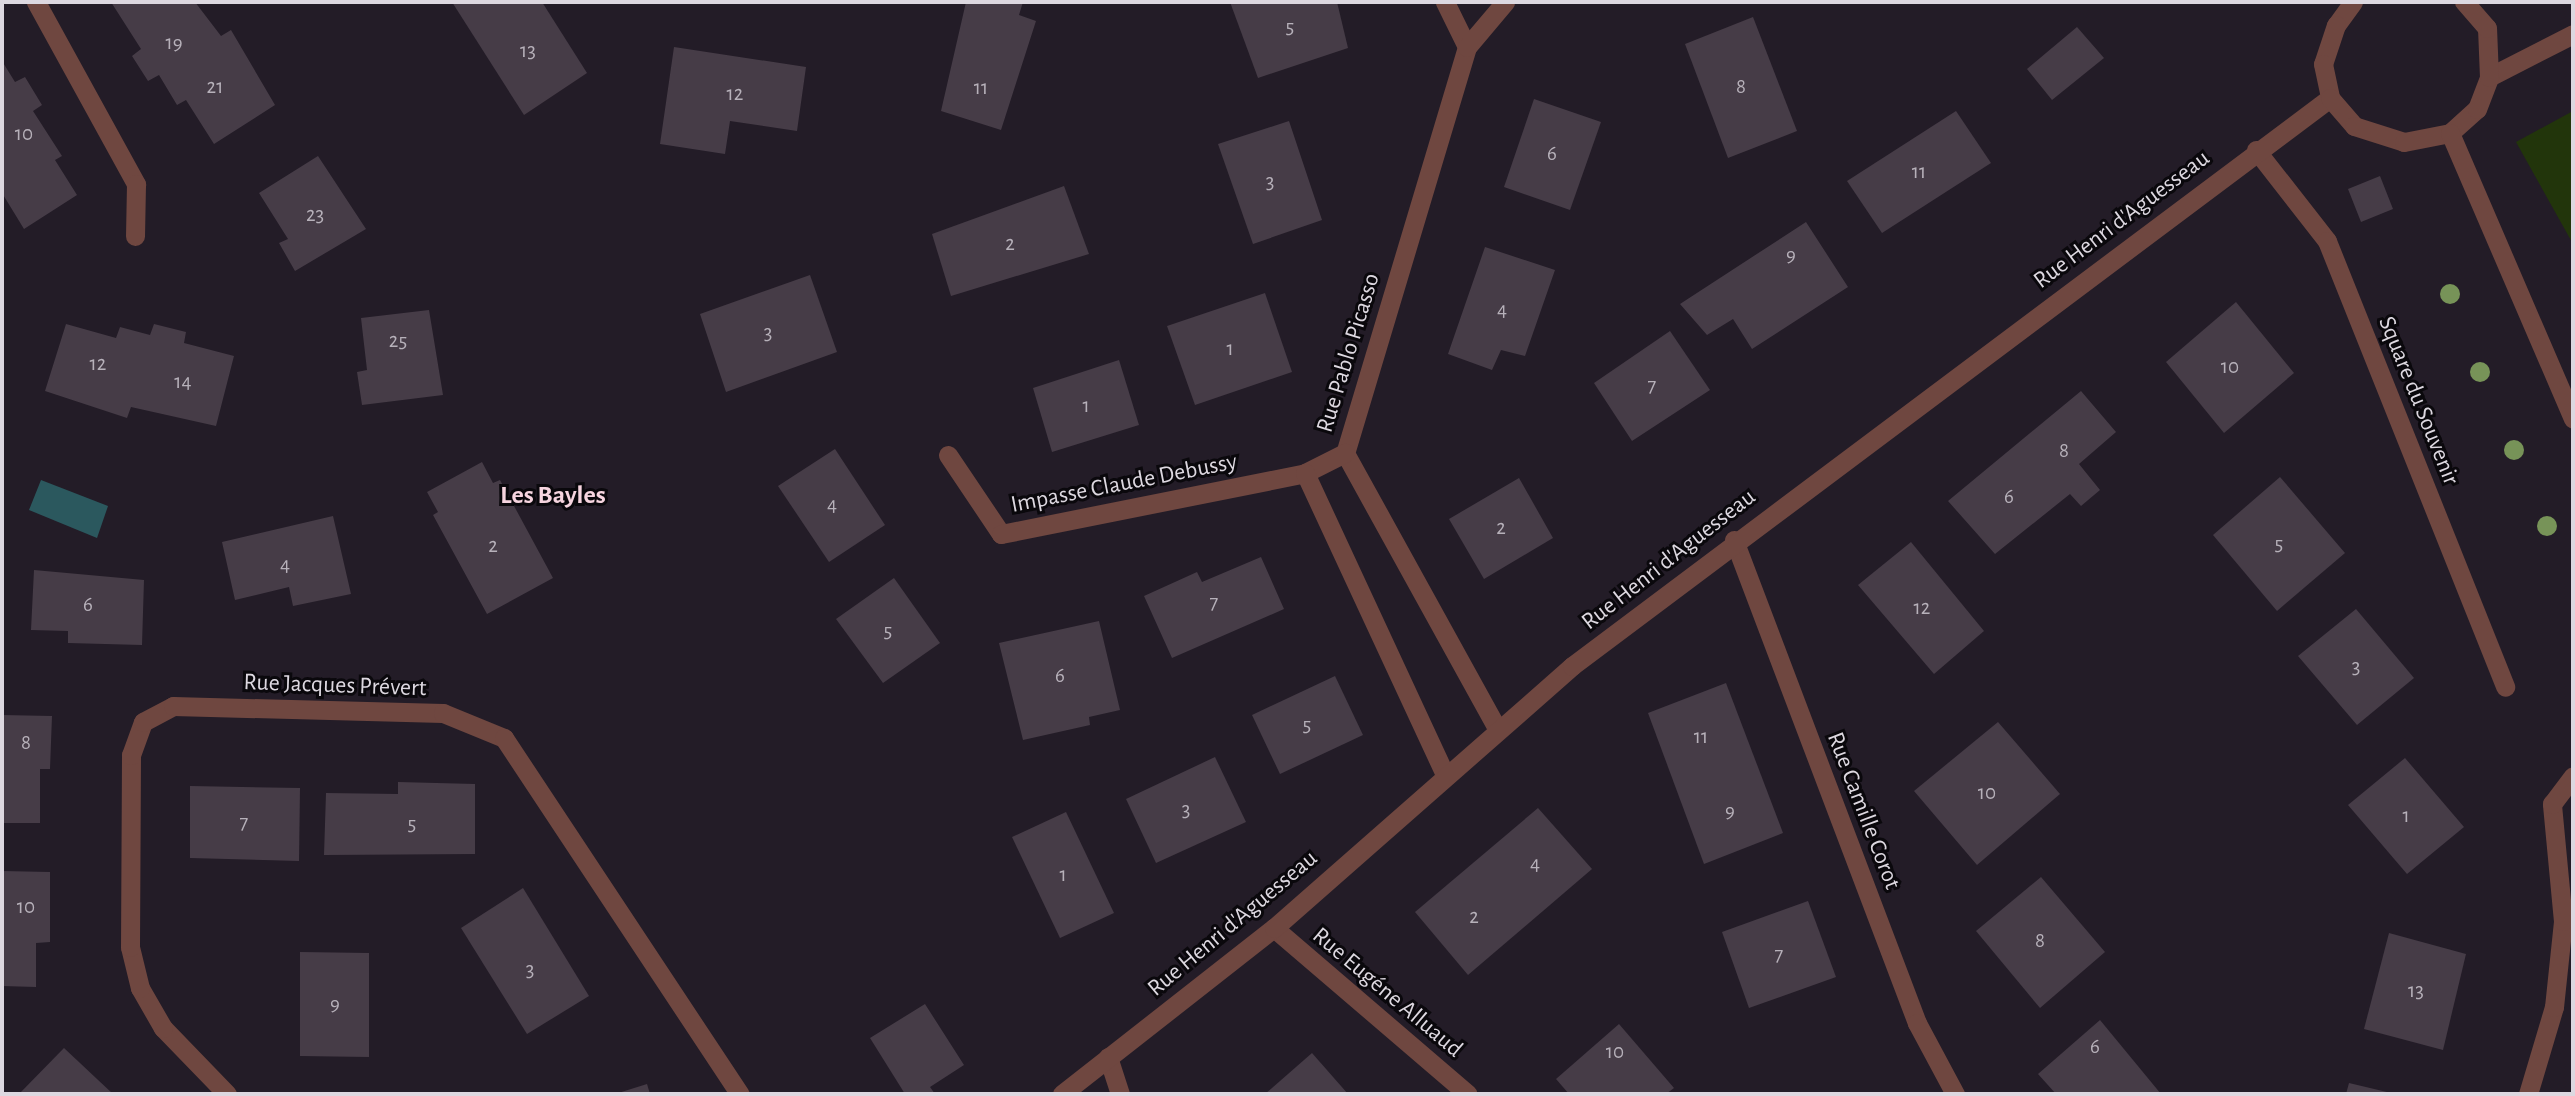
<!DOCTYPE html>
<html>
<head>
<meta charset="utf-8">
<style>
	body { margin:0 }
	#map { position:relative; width:2575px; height:1096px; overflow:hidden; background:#231c27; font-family:"Alegreya Sans",sans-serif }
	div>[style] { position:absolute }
	.green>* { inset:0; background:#22350b }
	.water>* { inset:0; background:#2b585e }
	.building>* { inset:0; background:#463c47 }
	.minor>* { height:19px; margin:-9.5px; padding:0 9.5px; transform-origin:9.5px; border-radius:9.5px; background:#6f4740 }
	.tertiary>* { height:19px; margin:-9.5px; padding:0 9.5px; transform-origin:9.5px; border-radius:9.5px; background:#6f4740 }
	.trees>* { width:20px; height:20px; margin:-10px; border-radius:50%; background:#779358 }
	span { translate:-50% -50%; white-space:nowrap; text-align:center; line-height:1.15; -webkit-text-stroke:6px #0a080c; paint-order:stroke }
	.number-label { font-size:21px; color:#b7b1ba }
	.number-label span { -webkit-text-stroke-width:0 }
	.street-label { font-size:24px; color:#ddd8e0 }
	.neighbourhood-label { font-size:26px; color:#f6d4df; font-weight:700 }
	.frame { position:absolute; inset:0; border:4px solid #ddd8e0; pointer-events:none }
</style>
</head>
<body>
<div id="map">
	<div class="green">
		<i style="clip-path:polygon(2573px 111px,2573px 244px,2516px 142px)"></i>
	</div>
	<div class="water">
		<i style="clip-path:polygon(41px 480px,108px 506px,97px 538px,29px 510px)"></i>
	</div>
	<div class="building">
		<i style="clip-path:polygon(111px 2px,195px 2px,221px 36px,231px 30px,275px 105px,214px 144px,186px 100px,177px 105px,159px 75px,148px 81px,132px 56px,141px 49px)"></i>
		<i style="clip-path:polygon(452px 2px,542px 2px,587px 73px,524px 115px)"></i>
		<i style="clip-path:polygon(966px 2px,1023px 2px,1019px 15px,1036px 21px,1001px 130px,941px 111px)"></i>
		<i style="clip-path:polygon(1230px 2px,1337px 2px,1348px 48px,1258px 78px)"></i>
		<i style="clip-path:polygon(1753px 17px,1797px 131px,1728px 158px,1685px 44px)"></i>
		<i style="clip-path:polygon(2077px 27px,2104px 58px,2052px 100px,2027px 69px)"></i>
		<i style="clip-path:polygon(674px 47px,806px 67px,797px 131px,730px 121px,725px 154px,660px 144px)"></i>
		<i style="clip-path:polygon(2px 61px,15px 82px,25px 77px,42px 105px,33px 111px,62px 156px,55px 160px,77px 195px,24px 229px,2px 193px)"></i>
		<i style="clip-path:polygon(1534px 99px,1601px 122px,1570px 210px,1504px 187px)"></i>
		<i style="clip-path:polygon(1956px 111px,1991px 163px,1882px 233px,1847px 181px)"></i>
		<i style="clip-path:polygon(1289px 121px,1322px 220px,1253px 244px,1218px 144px)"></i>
		<i style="clip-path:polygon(318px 156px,366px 229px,295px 271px,279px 243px,288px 239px,259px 193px)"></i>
		<i style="clip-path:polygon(2380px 176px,2393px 209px,2361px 222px,2348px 189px)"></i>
		<i style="clip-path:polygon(1064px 186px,1089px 254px,951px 296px,932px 234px)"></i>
		<i style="clip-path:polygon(1806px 222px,1848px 287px,1752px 349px,1733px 319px,1707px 335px,1680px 304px)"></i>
		<i style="clip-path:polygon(1485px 247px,1555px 270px,1525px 356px,1501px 350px,1492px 370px,1448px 354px)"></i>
		<i style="clip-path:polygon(810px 275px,837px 352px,726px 392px,700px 314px)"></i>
		<i style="clip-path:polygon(1265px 293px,1292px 372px,1195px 405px,1167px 326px)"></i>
		<i style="clip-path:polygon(2236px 302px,2294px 373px,2224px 433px,2166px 362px)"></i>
		<i style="clip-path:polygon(429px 310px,443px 395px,362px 405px,357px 372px,367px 370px,361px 318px)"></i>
		<i style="clip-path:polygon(66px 324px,116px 338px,120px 327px,150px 335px,154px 324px,186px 332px,184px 343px,234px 356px,216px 426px,131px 407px,127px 418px,45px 391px)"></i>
		<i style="clip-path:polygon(1670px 331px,1710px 390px,1632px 441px,1594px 383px)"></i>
		<i style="clip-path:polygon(1119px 360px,1139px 425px,1052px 452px,1033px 388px)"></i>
		<i style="clip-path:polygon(2081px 391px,2116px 432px,2079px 464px,2100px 490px,2081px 506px,2070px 494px,1995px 554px,1948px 501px)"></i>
		<i style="clip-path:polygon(835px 449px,885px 525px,829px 562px,778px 486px)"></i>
		<i style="clip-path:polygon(482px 462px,493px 483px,500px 480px,553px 578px,487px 614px,433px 515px,438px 512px,427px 492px)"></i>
		<i style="clip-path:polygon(2280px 477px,2345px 553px,2277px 611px,2213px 535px)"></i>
		<i style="clip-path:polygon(1519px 478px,1553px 538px,1484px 579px,1449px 519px)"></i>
		<i style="clip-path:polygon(333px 516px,351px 594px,293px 606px,289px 587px,235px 600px,222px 542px)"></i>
		<i style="clip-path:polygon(1911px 542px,1984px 631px,1934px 674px,1858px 585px)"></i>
		<i style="clip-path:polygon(1261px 557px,1284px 609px,1172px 658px,1144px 596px,1197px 572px,1202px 582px)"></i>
		<i style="clip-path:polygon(34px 570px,144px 580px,142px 645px,68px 643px,68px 631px,31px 630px)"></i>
		<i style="clip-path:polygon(894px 578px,940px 643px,883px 683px,836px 619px)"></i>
		<i style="clip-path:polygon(2356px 609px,2414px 678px,2357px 725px,2298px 656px)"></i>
		<i style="clip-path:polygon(1099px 621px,1120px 710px,1089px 717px,1090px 725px,1023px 740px,999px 643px)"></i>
		<i style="clip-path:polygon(1335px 676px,1363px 735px,1280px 774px,1252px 715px)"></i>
		<i style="clip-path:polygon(1726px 683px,1783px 833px,1704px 864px,1648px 713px)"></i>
		<i style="clip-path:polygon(2px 715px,52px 716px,50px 769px,40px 769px,40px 823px,2px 823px)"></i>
		<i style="clip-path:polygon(1998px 722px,2060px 794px,1977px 865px,1914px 791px)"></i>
		<i style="clip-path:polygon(1215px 757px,1246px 822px,1156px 863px,1126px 799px)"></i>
		<i style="clip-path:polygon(2405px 758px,2464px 827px,2407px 874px,2348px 805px)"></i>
		<i style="clip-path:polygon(398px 782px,475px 784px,475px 854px,324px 855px,326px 793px,398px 794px)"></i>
		<i style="clip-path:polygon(190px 786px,300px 788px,299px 861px,190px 858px)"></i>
		<i style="clip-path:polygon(1538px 808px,1592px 869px,1468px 975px,1415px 912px)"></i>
		<i style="clip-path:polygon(1066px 812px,1114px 913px,1060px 938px,1012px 837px)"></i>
		<i style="clip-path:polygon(2px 871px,50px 872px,50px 942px,36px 943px,36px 987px,2px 986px)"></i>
		<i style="clip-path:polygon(2041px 877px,2105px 952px,2040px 1008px,1976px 931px)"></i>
		<i style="clip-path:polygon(523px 888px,589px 996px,527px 1034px,461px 928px)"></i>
		<i style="clip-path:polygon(1808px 901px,1836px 977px,1749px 1008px,1722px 932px)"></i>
		<i style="clip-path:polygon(2389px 933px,2466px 954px,2443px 1050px,2364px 1029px)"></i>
		<i style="clip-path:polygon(300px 952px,369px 953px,369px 1057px,300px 1056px)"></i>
		<i style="clip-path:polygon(925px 1004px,964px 1065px,930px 1087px,935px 1094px,905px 1094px,870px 1038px)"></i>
		<i style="clip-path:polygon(2100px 1020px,2161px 1094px,2056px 1094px,2038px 1074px)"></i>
		<i style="clip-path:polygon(1619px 1024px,1674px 1088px,1666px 1094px,1569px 1094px,1556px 1079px)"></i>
		<i style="clip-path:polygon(64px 1048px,113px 1094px,19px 1094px)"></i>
		<i style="clip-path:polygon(1312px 1053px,1348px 1094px,1265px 1094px)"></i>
		<i style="clip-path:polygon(2349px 1083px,2391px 1093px,2391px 1094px,2346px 1094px)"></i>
		<i style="clip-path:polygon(647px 1084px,650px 1094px,615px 1094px)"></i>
	</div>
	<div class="minor">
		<i style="left:36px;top:2px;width:208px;rotate:61.2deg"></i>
		<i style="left:136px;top:184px;width:52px;rotate:91.1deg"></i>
		<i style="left:1445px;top:2px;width:50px;rotate:63.9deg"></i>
		<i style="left:1467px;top:47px;width:424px;rotate:106.7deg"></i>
		<i style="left:1345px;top:453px;width:313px;rotate:61.1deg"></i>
		<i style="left:1467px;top:47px;width:59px;rotate:-49.8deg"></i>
		<i style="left:2489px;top:77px;width:94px;rotate:-27.1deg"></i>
		<i style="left:2256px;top:150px;width:115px;rotate:52deg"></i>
		<i style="left:2327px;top:241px;width:480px;rotate:68.2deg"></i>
		<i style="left:948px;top:455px;width:95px;rotate:56.1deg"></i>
		<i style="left:1001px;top:534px;width:310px;rotate:-11.3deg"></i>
		<i style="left:1305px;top:473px;width:45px;rotate:-26.6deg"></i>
		<i style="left:1305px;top:473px;width:331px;rotate:65.1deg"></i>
		<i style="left:1734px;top:540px;width:517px;rotate:69.25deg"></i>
		<i style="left:1917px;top:1023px;width:81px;rotate:61.8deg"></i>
		<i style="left:1274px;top:928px;width:255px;rotate:40.6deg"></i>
		<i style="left:1108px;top:1057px;width:39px;rotate:72deg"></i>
		<i style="left:227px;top:1094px;width:92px;rotate:-134.1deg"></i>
		<i style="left:163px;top:1028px;width:46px;rotate:-119.9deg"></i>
		<i style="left:140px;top:988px;width:42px;rotate:-103.7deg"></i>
		<i style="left:130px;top:947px;width:192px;rotate:-89.7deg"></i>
		<i style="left:131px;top:755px;width:35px;rotate:-70deg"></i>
		<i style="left:143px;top:722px;width:34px;rotate:-28deg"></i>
		<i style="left:173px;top:706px;width:270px;rotate:1.5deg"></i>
		<i style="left:443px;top:713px;width:66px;rotate:22.3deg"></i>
		<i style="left:504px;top:738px;width:427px;rotate:56.5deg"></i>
		<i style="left:1062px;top:1094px;width:269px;rotate:-38.1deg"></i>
		<i style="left:1274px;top:928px;width:397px;rotate:-41.3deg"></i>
		<i style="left:1572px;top:666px;width:947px;rotate:-36.85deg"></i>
	</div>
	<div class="tertiary">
		<i style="left:2353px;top:2px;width:29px;rotate:126deg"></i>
		<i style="left:2336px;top:25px;width:41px;rotate:108.4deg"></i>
		<i style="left:2323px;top:64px;width:35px;rotate:78deg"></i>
		<i style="left:2330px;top:98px;width:37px;rotate:49deg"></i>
		<i style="left:2354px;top:126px;width:52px;rotate:17.7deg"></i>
		<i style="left:2404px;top:142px;width:47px;rotate:-11.1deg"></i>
		<i style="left:2450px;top:133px;width:36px;rotate:-42deg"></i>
		<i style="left:2477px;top:109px;width:34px;rotate:-69deg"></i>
		<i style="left:2489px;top:77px;width:49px;rotate:-92.3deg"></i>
		<i style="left:2487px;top:28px;width:35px;rotate:-131deg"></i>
		<i style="left:2450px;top:133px;width:311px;rotate:66.7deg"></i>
		<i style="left:2528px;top:1094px;width:91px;rotate:-73.4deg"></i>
		<i style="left:2554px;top:1007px;width:86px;rotate:-84deg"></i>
		<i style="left:2563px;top:921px;width:118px;rotate:-95.4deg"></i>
		<i style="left:2552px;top:804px;width:35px;rotate:-53deg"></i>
	</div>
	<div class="trees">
		<i style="left:2450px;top:294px"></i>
		<i style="left:2480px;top:372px"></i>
		<i style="left:2514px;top:450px"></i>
		<i style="left:2547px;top:526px"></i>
	</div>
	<div class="number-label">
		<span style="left:1290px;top:27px">5</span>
		<span style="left:174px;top:43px">19</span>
		<span style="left:528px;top:51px">13</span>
		<span style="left:215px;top:87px">21</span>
		<span style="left:1741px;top:87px">8</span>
		<span style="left:981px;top:88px">11</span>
		<span style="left:735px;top:94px">12</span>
		<span style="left:24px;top:134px">10</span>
		<span style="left:1552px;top:154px">6</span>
		<span style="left:1919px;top:172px">11</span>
		<span style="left:1270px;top:182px">3</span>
		<span style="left:315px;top:215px">23</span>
		<span style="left:1010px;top:244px">2</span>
		<span style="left:1791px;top:255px">9</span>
		<span style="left:1502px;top:310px">4</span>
		<span style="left:768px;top:333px">3</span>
		<span style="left:398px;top:341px">25</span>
		<span style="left:1230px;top:349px">1</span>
		<span style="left:98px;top:364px">12</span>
		<span style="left:2230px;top:367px">10</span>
		<span style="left:183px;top:382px">14</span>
		<span style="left:1652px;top:386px">7</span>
		<span style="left:1086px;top:406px">1</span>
		<span style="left:2064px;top:451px">8</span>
		<span style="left:2009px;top:497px">6</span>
		<span style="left:832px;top:505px">4</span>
		<span style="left:1501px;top:528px">2</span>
		<span style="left:2279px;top:544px">5</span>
		<span style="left:493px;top:546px">2</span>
		<span style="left:285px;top:565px">4</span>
		<span style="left:1214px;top:603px">7</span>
		<span style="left:88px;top:605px">6</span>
		<span style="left:1922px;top:608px">12</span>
		<span style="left:888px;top:631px">5</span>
		<span style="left:2356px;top:667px">3</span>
		<span style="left:1060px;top:676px">6</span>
		<span style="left:1307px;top:725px">5</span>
		<span style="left:1701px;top:737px">11</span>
		<span style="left:26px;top:743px">8</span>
		<span style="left:1987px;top:793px">10</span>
		<span style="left:1186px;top:810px">3</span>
		<span style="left:1730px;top:811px">9</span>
		<span style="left:2406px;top:816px">1</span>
		<span style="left:244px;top:823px">7</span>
		<span style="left:412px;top:824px">5</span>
		<span style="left:1535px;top:864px">4</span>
		<span style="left:1063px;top:875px">1</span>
		<span style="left:26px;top:907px">10</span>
		<span style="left:1474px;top:917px">2</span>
		<span style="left:2040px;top:941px">8</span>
		<span style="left:1779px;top:955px">7</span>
		<span style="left:530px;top:970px">3</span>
		<span style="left:2416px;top:991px">13</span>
		<span style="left:335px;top:1004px">9</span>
		<span style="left:2095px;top:1047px">6</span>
		<span style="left:1615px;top:1052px">10</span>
	</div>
	<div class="street-label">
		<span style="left:2122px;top:220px;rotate:-37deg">Rue Henri d'Aguesseau</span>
		<span style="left:1349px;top:353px;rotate:-73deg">Rue Pablo Picasso</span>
		<span style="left:2418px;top:401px;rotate:68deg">Square du Souvenir</span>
		<span style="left:1124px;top:484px;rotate:-11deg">Impasse Claude Debussy</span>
		<span style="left:1669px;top:560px;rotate:-38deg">Rue Henri d'Aguesseau</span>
		<span style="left:335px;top:686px;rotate:2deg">Rue Jacques Prévert</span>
		<span style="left:1863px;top:811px;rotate:69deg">Rue Camille Corot</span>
		<span style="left:1233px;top:924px;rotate:-40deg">Rue Henri d'Aguesseau</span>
		<span style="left:1387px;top:993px;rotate:40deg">Rue Eugéne Alluaud</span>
	</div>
	<div class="neighbourhood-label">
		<span style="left:553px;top:496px">Les Bayles</span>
	</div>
	<div class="frame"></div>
</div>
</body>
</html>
